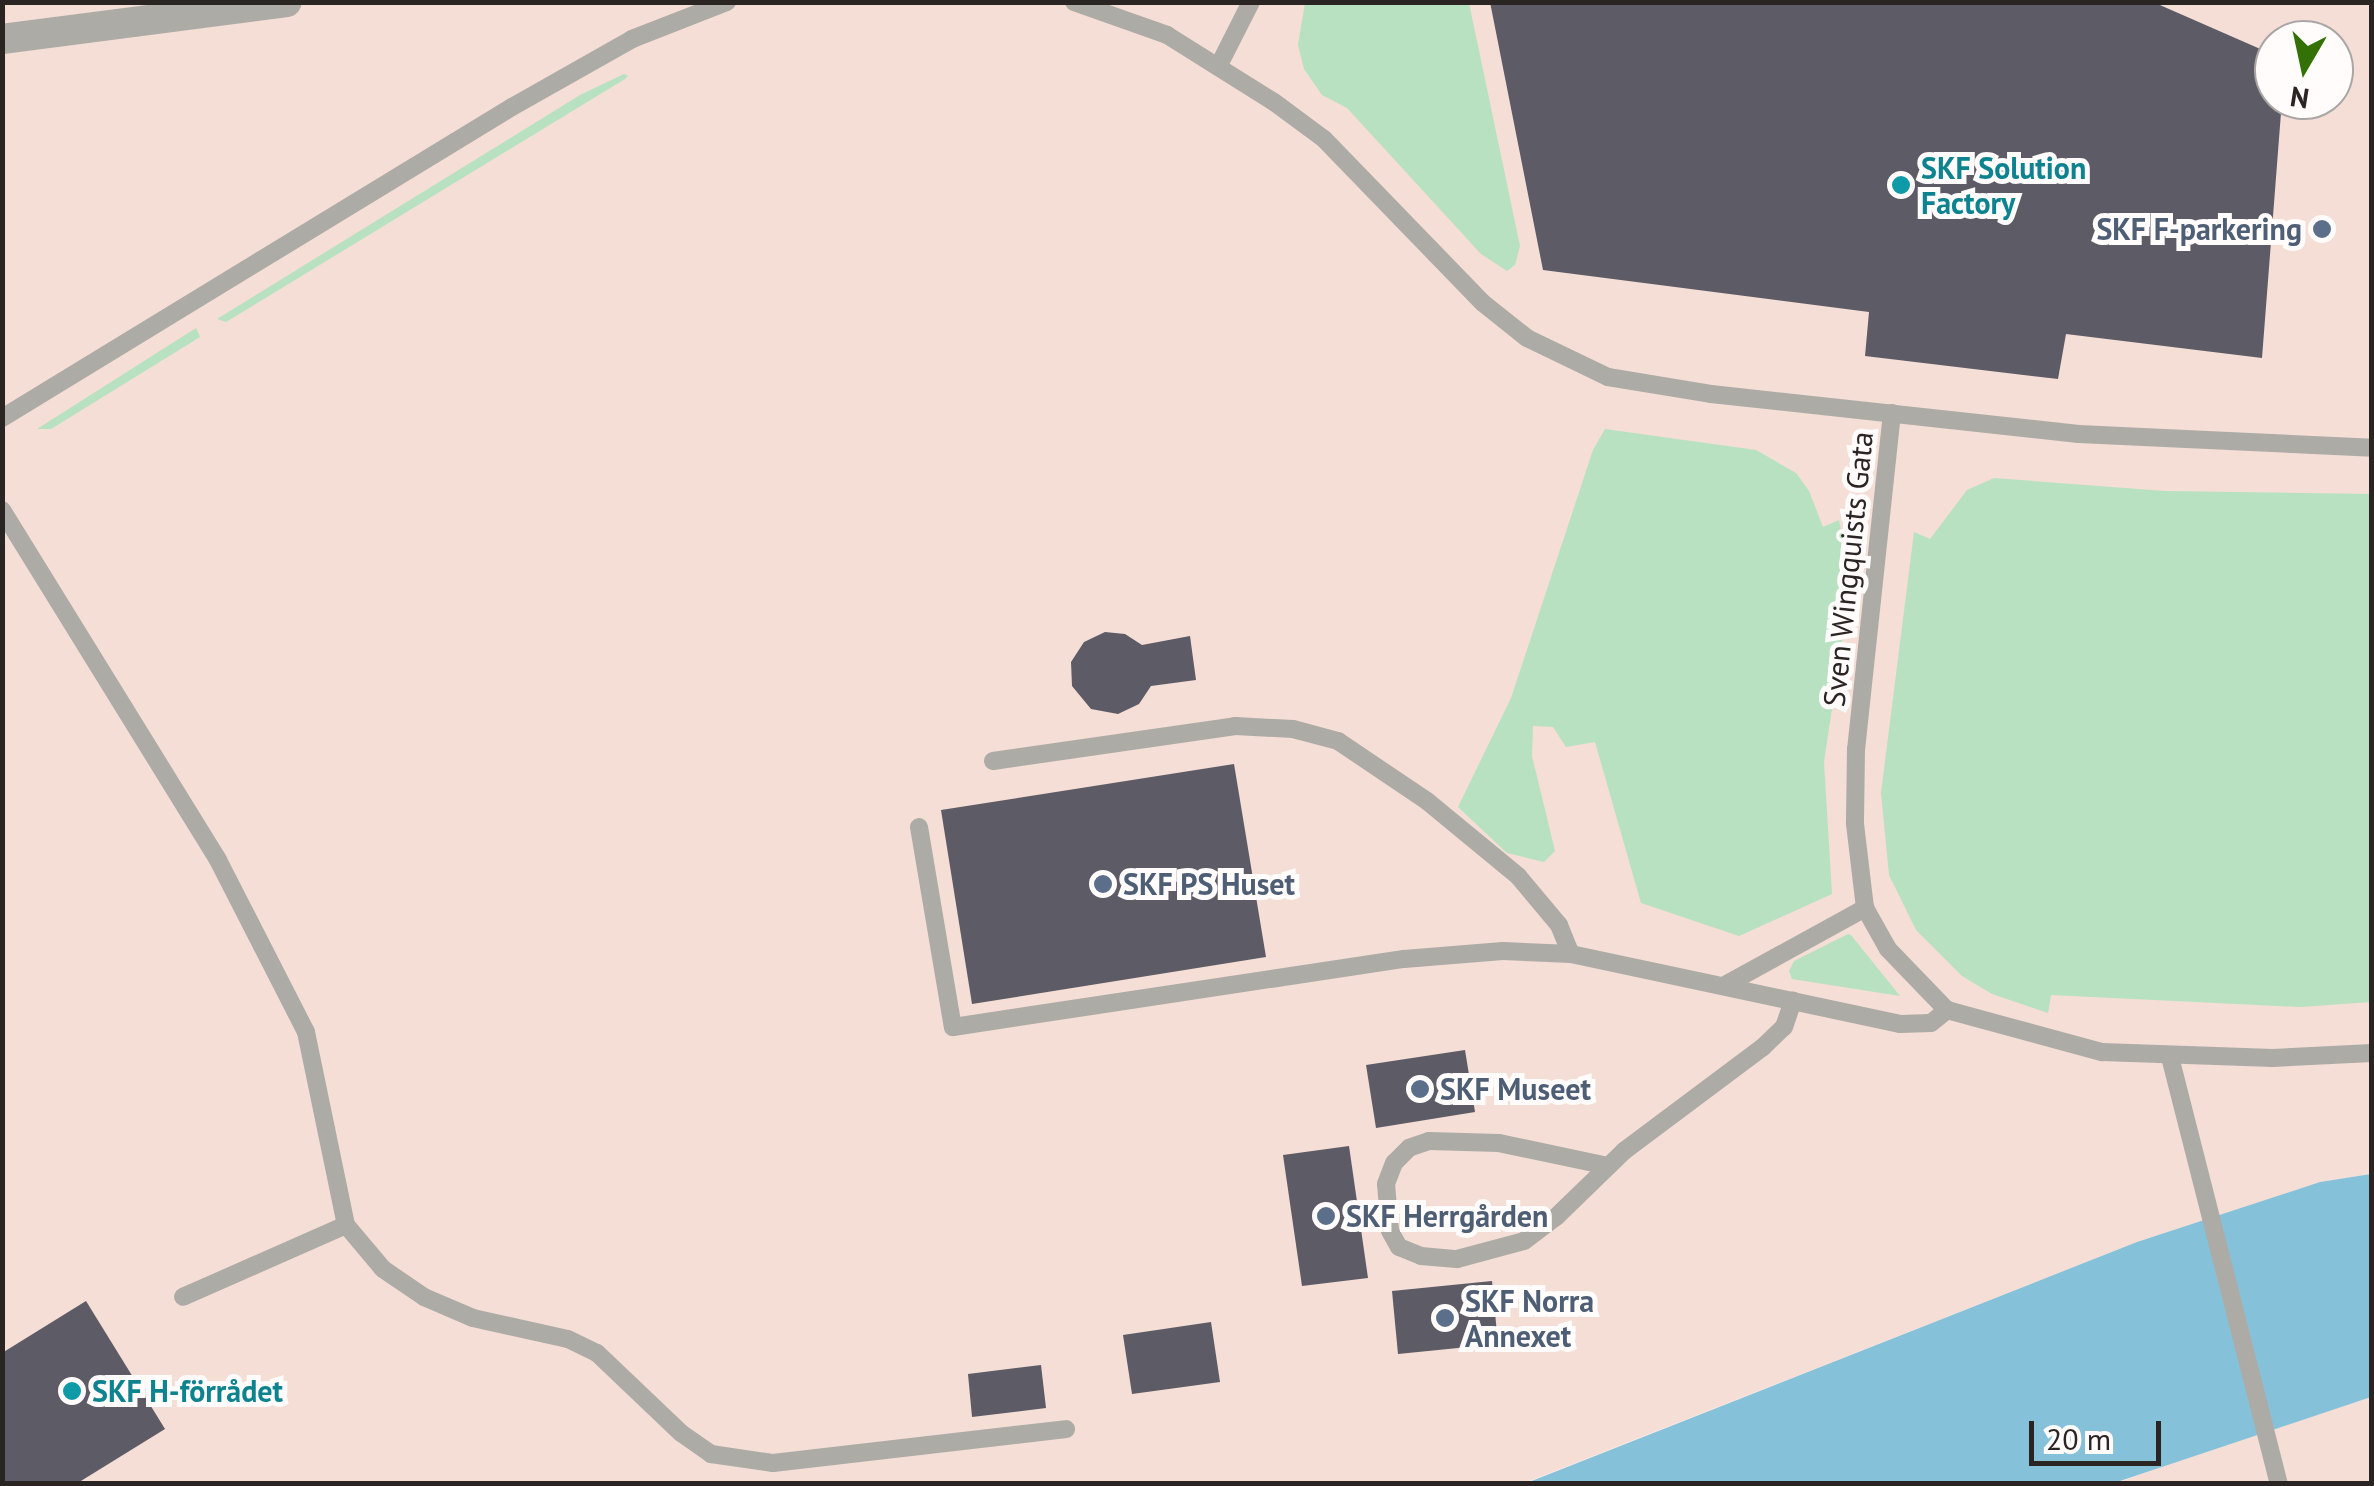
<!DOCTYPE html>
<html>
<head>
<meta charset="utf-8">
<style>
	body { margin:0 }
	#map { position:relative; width:2374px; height:1486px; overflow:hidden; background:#faece7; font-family:"PT Sans",sans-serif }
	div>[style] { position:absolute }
	.built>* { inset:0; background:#f4ded6 }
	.green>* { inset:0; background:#b7e1c1 }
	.water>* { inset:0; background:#86c1da }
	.building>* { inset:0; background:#5d5b66 }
	.service>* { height:18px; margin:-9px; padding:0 9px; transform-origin:9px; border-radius:9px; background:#adaba6 }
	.tertiary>* { height:30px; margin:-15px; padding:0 15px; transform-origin:15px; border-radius:15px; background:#adaba6 }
	.dots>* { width:28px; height:28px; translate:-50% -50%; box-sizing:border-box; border:5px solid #fffcfb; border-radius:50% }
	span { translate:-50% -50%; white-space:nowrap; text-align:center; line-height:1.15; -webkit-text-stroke:10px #fffcfb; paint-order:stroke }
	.culture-label { font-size:30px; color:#0d838f; font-weight:700 }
	.left { translate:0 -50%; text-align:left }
	.service-label { font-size:30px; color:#4e5e75; font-weight:700 }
	.right { translate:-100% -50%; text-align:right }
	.street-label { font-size:30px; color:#2a2523 }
	.frame { position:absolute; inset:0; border:5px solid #2a2523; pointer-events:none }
	.north { position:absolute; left:2254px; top:20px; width:100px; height:100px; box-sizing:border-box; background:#fffcfb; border:2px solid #aaa6a5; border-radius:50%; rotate:189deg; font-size:28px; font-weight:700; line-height:40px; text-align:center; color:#2a2523 }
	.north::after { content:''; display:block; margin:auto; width:35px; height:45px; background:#337106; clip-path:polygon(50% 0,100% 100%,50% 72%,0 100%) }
	.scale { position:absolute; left:2029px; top:1421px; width:132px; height:45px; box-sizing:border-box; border:5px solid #2a2523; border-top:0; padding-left:12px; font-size:30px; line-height:35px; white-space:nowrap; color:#2a2523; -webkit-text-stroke:8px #fffcfb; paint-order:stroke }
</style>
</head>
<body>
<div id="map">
	<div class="built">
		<i style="clip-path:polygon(evenodd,3px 3px,2371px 3px,2371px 1174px,2320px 1182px,2137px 1242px,1524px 1483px,3px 1484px,3px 3px,2274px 40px,2334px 40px,2334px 100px,2274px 100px,2274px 40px)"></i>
		<i style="clip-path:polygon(2371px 1397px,2371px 1483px,2114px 1484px,2236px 1440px)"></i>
	</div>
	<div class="green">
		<i style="clip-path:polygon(1305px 3px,1469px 3px,1520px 246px,1515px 265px,1507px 271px,1481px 254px,1347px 108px,1322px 95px,1304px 69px,1298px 45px)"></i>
		<i style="clip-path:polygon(624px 74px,628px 76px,625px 79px,226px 322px,217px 319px,580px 95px)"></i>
		<i style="clip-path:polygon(196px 328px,200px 337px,51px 429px,37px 429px)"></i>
		<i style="clip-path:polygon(1605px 429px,1756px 450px,1796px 473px,1809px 491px,1823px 527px,1839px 520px,1851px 581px,1824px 762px,1832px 894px,1739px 936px,1641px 903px,1595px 742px,1566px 747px,1553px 727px,1533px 726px,1532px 756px,1555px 851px,1544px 862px,1507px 853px,1458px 807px,1511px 698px,1593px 450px)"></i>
		<i style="clip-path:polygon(1994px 478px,2165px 491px,2371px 494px,2371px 1002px,2301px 1007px,2051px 995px,2048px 1013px,1992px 994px,1962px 976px,1916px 930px,1889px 875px,1881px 793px,1914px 532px,1930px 539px,1967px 490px)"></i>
		<i style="clip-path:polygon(1848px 934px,1851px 935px,1900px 996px,1792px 979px,1789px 971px,1794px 961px)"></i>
	</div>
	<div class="water">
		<i style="clip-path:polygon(2371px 1174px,2371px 1397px,2114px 1483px,1524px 1484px,2137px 1242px,2320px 1182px)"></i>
	</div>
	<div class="building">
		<i style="clip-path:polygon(1490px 2px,2153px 2px,2274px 55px,2274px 100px,2282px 100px,2262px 358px,2066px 334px,2058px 379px,1865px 356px,1869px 312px,1543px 270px)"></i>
		<i style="clip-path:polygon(1105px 632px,1125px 634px,1142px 645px,1190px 636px,1196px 680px,1151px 686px,1139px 704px,1118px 714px,1091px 709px,1072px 686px,1071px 662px,1084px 642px)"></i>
		<i style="clip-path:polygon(1234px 764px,1266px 957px,972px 1004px,941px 810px)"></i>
		<i style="clip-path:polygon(1465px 1050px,1475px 1112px,1376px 1128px,1366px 1065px)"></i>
		<i style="clip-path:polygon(1349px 1146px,1368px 1278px,1302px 1286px,1283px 1155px)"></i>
		<i style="clip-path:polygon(1492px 1281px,1498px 1344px,1398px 1354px,1392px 1291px)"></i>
		<i style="clip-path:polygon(86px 1301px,165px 1429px,76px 1484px,2px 1484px,2px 1353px)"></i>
		<i style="clip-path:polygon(1211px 1322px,1220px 1382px,1132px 1394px,1123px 1335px)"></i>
		<i style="clip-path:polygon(1041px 1365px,1046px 1408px,972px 1417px,968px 1374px)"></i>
	</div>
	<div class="service">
		<i style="left:1074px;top:2px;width:99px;rotate:19.5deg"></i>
		<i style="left:1167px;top:35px;width:126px;rotate:32.1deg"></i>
		<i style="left:1274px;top:102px;width:62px;rotate:36.5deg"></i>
		<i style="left:1324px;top:139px;width:228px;rotate:45.9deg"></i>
		<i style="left:1483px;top:303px;width:56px;rotate:38.5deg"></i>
		<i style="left:1527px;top:338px;width:90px;rotate:25.7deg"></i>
		<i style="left:1608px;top:377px;width:104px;rotate:9.4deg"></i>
		<i style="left:1711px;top:394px;width:370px;rotate:6.2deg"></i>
		<i style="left:2079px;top:434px;width:293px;rotate:2.7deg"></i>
		<i style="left:1219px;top:65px;width:71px;rotate:-63.1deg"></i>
		<i style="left:1892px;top:413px;width:338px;rotate:96.1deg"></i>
		<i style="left:1856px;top:749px;width:75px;rotate:90.8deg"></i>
		<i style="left:1855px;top:824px;width:85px;rotate:83.2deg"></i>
		<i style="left:1865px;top:908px;width:47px;rotate:60.7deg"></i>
		<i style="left:1888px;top:949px;width:85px;rotate:46deg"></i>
		<i style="left:1947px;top:1010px;width:161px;rotate:15.2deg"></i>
		<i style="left:2102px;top:1052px;width:171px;rotate:2deg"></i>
		<i style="left:2273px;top:1058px;width:99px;rotate:-2.9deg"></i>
		<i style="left:2px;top:418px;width:597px;rotate:-31.38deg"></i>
		<i style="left:512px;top:107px;width:138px;rotate:-29.5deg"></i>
		<i style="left:632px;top:39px;width:102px;rotate:-21.3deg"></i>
		<i style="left:2px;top:510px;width:411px;rotate:58.3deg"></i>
		<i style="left:218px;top:860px;width:193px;rotate:62.9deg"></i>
		<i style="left:306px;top:1032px;width:197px;rotate:78.3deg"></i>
		<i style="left:346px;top:1225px;width:178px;rotate:156.2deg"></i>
		<i style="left:993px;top:761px;width:245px;rotate:-8.2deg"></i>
		<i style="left:1235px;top:726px;width:58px;rotate:3deg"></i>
		<i style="left:1293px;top:729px;width:47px;rotate:14.9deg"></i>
		<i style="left:1338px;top:741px;width:107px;rotate:34deg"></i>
		<i style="left:1427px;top:801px;width:118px;rotate:39.5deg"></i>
		<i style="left:1518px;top:876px;width:64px;rotate:50.1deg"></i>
		<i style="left:1559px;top:925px;width:31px;rotate:68deg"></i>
		<i style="left:919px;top:827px;width:203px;rotate:80.4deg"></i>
		<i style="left:953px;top:1027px;width:456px;rotate:-8.6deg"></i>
		<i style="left:1404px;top:959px;width:99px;rotate:-4.6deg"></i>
		<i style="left:1503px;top:951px;width:68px;rotate:2.5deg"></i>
		<i style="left:1571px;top:954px;width:336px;rotate:12deg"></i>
		<i style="left:1900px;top:1024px;width:31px;rotate:-2deg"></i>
		<i style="left:1931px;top:1023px;width:21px;rotate:-39deg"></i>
		<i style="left:1727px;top:984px;width:158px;rotate:-28.8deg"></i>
		<i style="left:2170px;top:1057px;width:441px;rotate:75.7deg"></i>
		<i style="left:1608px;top:1166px;width:111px;rotate:-168.1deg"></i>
		<i style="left:1499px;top:1143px;width:70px;rotate:-178.4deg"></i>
		<i style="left:1429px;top:1141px;width:21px;rotate:161deg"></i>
		<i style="left:1409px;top:1148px;width:21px;rotate:135deg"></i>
		<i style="left:1394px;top:1163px;width:22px;rotate:111deg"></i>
		<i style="left:1386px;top:1184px;width:47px;rotate:85.1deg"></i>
		<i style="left:1390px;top:1231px;width:18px;rotate:61deg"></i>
		<i style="left:1399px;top:1247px;width:24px;rotate:22deg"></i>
		<i style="left:1421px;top:1256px;width:36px;rotate:5deg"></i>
		<i style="left:1457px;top:1259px;width:69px;rotate:-15deg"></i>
		<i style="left:1524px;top:1241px;width:40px;rotate:-37deg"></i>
		<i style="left:1556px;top:1217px;width:95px;rotate:-44.1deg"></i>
		<i style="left:1624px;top:1151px;width:174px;rotate:-36.8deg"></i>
		<i style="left:1763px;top:1047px;width:29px;rotate:-44deg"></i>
		<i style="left:1784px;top:1027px;width:28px;rotate:-71deg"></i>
		<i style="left:346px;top:1225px;width:57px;rotate:49.9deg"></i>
		<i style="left:383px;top:1269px;width:50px;rotate:34.3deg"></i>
		<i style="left:424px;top:1297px;width:53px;rotate:23.2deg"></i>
		<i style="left:473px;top:1318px;width:97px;rotate:12.5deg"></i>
		<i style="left:568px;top:1339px;width:32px;rotate:26deg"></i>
		<i style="left:597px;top:1353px;width:116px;rotate:43.6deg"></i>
		<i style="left:681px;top:1433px;width:37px;rotate:35deg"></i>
		<i style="left:711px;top:1454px;width:63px;rotate:8.3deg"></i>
		<i style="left:773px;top:1463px;width:295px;rotate:-6.6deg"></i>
	</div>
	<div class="tertiary">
		<i style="left:2px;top:39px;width:287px;rotate:-7.4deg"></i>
	</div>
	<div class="dots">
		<i style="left:1901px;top:185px;background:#0f9aa8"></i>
		<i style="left:2322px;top:229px;background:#5c6f8a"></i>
		<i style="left:1103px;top:884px;background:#5c6f8a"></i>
		<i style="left:1420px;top:1089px;background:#5c6f8a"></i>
		<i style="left:1326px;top:1216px;background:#5c6f8a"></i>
		<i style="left:1445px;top:1318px;background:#5c6f8a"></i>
		<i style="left:72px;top:1391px;background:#0f9aa8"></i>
	</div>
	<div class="culture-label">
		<span class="left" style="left:1921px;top:185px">SKF Solution<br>Factory</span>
		<span class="left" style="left:92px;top:1391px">SKF H-förrådet</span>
	</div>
	<div class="service-label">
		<span class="right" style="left:2302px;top:229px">SKF F-parkering</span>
		<span class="left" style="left:1123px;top:884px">SKF PS Huset</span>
		<span class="left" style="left:1440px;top:1089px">SKF Museet</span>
		<span class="left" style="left:1346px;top:1216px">SKF Herrgården</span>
		<span class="left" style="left:1465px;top:1318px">SKF Norra<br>Annexet</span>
	</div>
	<div class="street-label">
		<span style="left:1848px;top:569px;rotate:-84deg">Sven Wingquists Gata</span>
	</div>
	<div class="frame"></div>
	<div class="north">N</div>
	<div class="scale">20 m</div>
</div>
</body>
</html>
